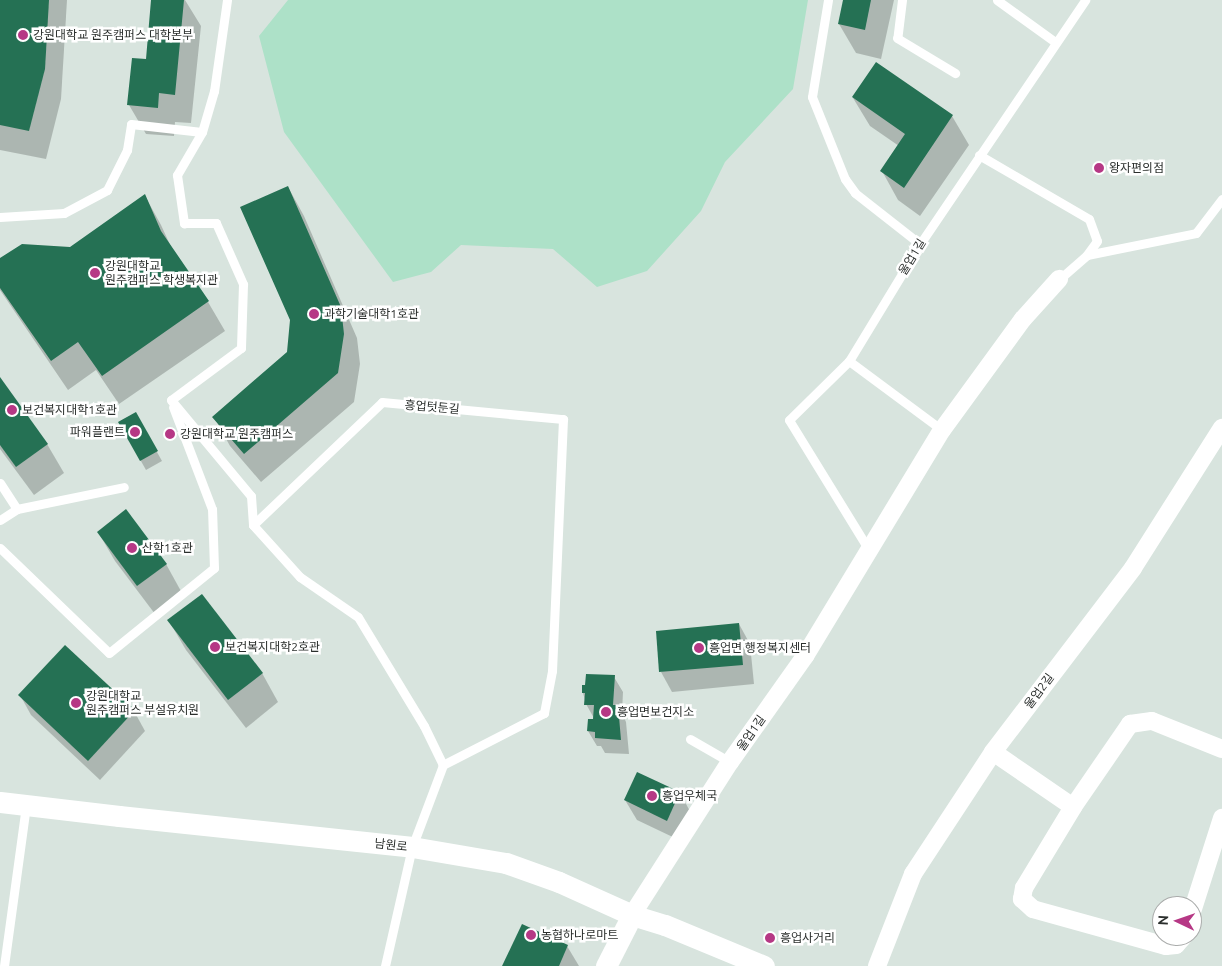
<!DOCTYPE html>
<html>
<head>
<meta charset="utf-8">
<style>
	body { margin:0 }
	#map { position:relative; width:1222px; height:966px; overflow:hidden; background:#d8e4de; font-family:Ubuntu,"Noto Sans KR",sans-serif }
	div>[style] { position:absolute }
	.green>* { inset:0; background:#ade1c8 }
	.shadow>* { inset:0; background:#0003 }
	.building>* { inset:0; background:#257154 }
	.service>* { height:9px; margin:-4.5px; padding:0 4.5px; transform-origin:4.5px; border-radius:4.5px; background:#fff }
	.minor>* { height:18px; margin:-9px; padding:0 9px; transform-origin:9px; border-radius:9px; background:#fff }
	.tertiary>* { height:21px; margin:-10.5px; padding:0 10.5px; transform-origin:10.5px; border-radius:10.5px; background:#fff }
	.dots>* { width:14px; height:14px; translate:-50% -50%; box-sizing:border-box; border:2px solid #fff; border-radius:50% }
	span { translate:-50% -50%; white-space:nowrap; text-align:center; line-height:1.15; -webkit-text-stroke:5px #fff; paint-order:stroke }
	.poi-label { font-size:12px; color:#2b2f2d }
	.left { translate:0 -50%; text-align:left }
	.right { translate:-100% -50%; text-align:right }
	.street-label { font-size:12px; color:#2b2f2d }
	.north { position:absolute; left:1152px; top:896px; width:50px; height:50px; box-sizing:border-box; background:#fff; border:1px solid #aaacab; border-radius:50%; rotate:273deg; font-size:14px; font-weight:700; line-height:20px; text-align:center; color:#2b2f2d }
	.north::after { content:''; display:block; margin:auto; width:18px; height:22px; background:#b63885; clip-path:polygon(50% 0,100% 100%,50% 72%,0 100%) }
</style>
</head>
<body>
<div id="map">
	<div class="green">
		<i style="clip-path:polygon(288px 0,808px 0,793px 89px,725px 162px,701px 211px,647px 271px,597px 287px,553px 249px,461px 245px,431px 272px,393px 282px,284px 132px,259px 36px)"></i>
	</div>
	<div class="shadow">
		<i style="clip-path:polygon(0 0,67px 0,61px 99px,46px 159px,0 150px)"></i>
		<i style="clip-path:polygon(153px 0,185px 0,201px 26px,191px 123px,175px 122px,174px 136px,146px 134px,129px 105px,147px 61px)"></i>
		<i style="clip-path:polygon(845px 0,894px 0,881px 59px,856px 53px,839px 24px)"></i>
		<i style="clip-path:polygon(853px 98px,952px 116px,969px 145px,920px 216px,898px 200px,882px 171px,899px 146px,870px 126px)"></i>
		<i style="clip-path:polygon(288px 187px,304px 216px,357px 338px,360px 364px,354px 402px,261px 482px,230px 446px,214px 417px,288px 353px,291px 320px)"></i>
		<i style="clip-path:polygon(145px 196px,161px 225px,172px 249px,208px 302px,225px 331px,119px 404px,96px 370px,68px 390px,0 290px,0 259px,70px 248px)"></i>
		<i style="clip-path:polygon(0 379px,47px 444px,64px 473px,34px 495px,0 449px)"></i>
		<i style="clip-path:polygon(135px 413px,162px 461px,146px 470px,119px 422px)"></i>
		<i style="clip-path:polygon(98px 532px,166px 564px,182px 593px,155px 614px,115px 561px)"></i>
		<i style="clip-path:polygon(169px 621px,262px 673px,278px 702px,246px 728px,186px 650px)"></i>
		<i style="clip-path:polygon(739px 624px,750px 644px,754px 684px,672px 692px,661px 672px)"></i>
		<i style="clip-path:polygon(614px 677px,623px 692px,622px 713px,626px 722px,629px 754px,605px 753px,601px 746px,597px 746px,588px 731px,595px 720px,586px 704px,583px 693px)"></i>
		<i style="clip-path:polygon(20px 695px,134px 711px,145px 731px,100px 780px,31px 715px)"></i>
		<i style="clip-path:polygon(680px 793px,691px 813px,679px 840px,637px 820px,625px 800px)"></i>
		<i style="clip-path:polygon(567px 946px,579px 966px,504px 966px)"></i>
	</div>
	<div class="building">
		<i style="clip-path:polygon(0 0,49px 0,45px 69px,29px 131px,0 125px)"></i>
		<i style="clip-path:polygon(151px 0,184px 0,175px 95px,159px 93px,158px 108px,127px 105px,132px 58px,146px 59px)"></i>
		<i style="clip-path:polygon(843px 0,871px 0,865px 30px,838px 24px)"></i>
		<i style="clip-path:polygon(876px 62px,953px 115px,904px 188px,880px 171px,905px 134px,852px 97px)"></i>
		<i style="clip-path:polygon(288px 186px,341px 307px,344px 334px,338px 373px,244px 454px,212px 417px,287px 352px,290px 320px,240px 207px)"></i>
		<i style="clip-path:polygon(145px 194px,161px 231px,209px 301px,102px 376px,78px 342px,51px 361px,0 288px,0 258px,22px 244px,70px 247px)"></i>
		<i style="clip-path:polygon(0 377px,48px 444px,16px 467px,0 445px)"></i>
		<i style="clip-path:polygon(136px 412px,158px 451px,140px 461px,118px 422px)"></i>
		<i style="clip-path:polygon(126px 509px,167px 564px,137px 586px,97px 532px)"></i>
		<i style="clip-path:polygon(202px 594px,263px 673px,228px 700px,167px 620px)"></i>
		<i style="clip-path:polygon(739px 623px,743px 665px,659px 672px,656px 631px)"></i>
		<i style="clip-path:polygon(65px 645px,135px 710px,88px 761px,18px 695px)"></i>
		<i style="clip-path:polygon(586px 674px,615px 675px,613px 705px,618px 705px,621px 740px,595px 738px,595px 732px,587px 731px,588px 719px,593px 719px,594px 705px,584px 705px,585px 693px,582px 693px,582px 685px,585px 685px)"></i>
		<i style="clip-path:polygon(637px 772px,680px 792px,667px 821px,624px 800px)"></i>
		<i style="clip-path:polygon(522px 924px,568px 945px,559px 966px,502px 966px)"></i>
	</div>
	<div class="service">
		<i style="left:227px;top:0;width:92px;rotate:98.1deg"></i>
		<i style="left:214px;top:91px;width:43px;rotate:106.3deg"></i>
		<i style="left:202px;top:132px;width:50px;rotate:120.2deg"></i>
		<i style="left:177px;top:175px;width:49px;rotate:81.7deg"></i>
		<i style="left:184px;top:223px;width:32px"></i>
		<i style="left:216px;top:223px;width:67px;rotate:66.1deg"></i>
		<i style="left:243px;top:284px;width:64px;rotate:91.8deg"></i>
		<i style="left:241px;top:348px;width:87px;rotate:143.4deg"></i>
		<i style="left:171px;top:400px;width:125px;rotate:50.2deg"></i>
		<i style="left:251px;top:496px;width:29px;rotate:86deg"></i>
		<i style="left:828px;top:0;width:98px;rotate:99.4deg"></i>
		<i style="left:812px;top:97px;width:88px;rotate:68.1deg"></i>
		<i style="left:845px;top:179px;width:17px;rotate:54deg"></i>
		<i style="left:855px;top:193px;width:83px;rotate:38.1deg"></i>
		<i style="left:902px;top:0;width:38px;rotate:97deg"></i>
		<i style="left:897px;top:38px;width:68px;rotate:31.1deg"></i>
		<i style="left:997px;top:0;width:72px;rotate:35.9deg"></i>
		<i style="left:979px;top:155px;width:127px;rotate:30.2deg"></i>
		<i style="left:1089px;top:219px;width:23px;rotate:70deg"></i>
		<i style="left:1097px;top:241px;width:17px;rotate:126deg"></i>
		<i style="left:1087px;top:255px;width:37px;rotate:139deg"></i>
		<i style="left:0;top:217px;width:64px;rotate:-3.6deg"></i>
		<i style="left:64px;top:213px;width:49px;rotate:-28.1deg"></i>
		<i style="left:107px;top:190px;width:45px;rotate:-63.4deg"></i>
		<i style="left:127px;top:150px;width:26px;rotate:-81deg"></i>
		<i style="left:131px;top:124px;width:71px;rotate:6.4deg"></i>
		<i style="left:1087px;top:255px;width:111px;rotate:-11.4deg"></i>
		<i style="left:1196px;top:233px;width:43px;rotate:-52.6deg"></i>
		<i style="left:849px;top:361px;width:84px;rotate:135.5deg"></i>
		<i style="left:789px;top:420px;width:153px;rotate:58.4deg"></i>
		<i style="left:942px;top:430px;width:116px;rotate:-143.4deg"></i>
		<i style="left:849px;top:361px;width:137px;rotate:-58.7deg"></i>
		<i style="left:920px;top:244px;width:295px;rotate:-55.9deg"></i>
		<i style="left:0;top:483px;width:31px;rotate:57deg"></i>
		<i style="left:0;top:520px;width:20px;rotate:-33deg"></i>
		<i style="left:17px;top:509px;width:109px;rotate:-11.6deg"></i>
		<i style="left:253px;top:525px;width:178px;rotate:-43.6deg"></i>
		<i style="left:382px;top:402px;width:182px;rotate:5.4deg"></i>
		<i style="left:563px;top:419px;width:252px;rotate:92.5deg"></i>
		<i style="left:552px;top:671px;width:43px;rotate:100.8deg"></i>
		<i style="left:544px;top:713px;width:114px;rotate:152.8deg"></i>
		<i style="left:253px;top:525px;width:70px;rotate:47.9deg"></i>
		<i style="left:300px;top:577px;width:70px;rotate:34.6deg"></i>
		<i style="left:358px;top:617px;width:127px;rotate:58.8deg"></i>
		<i style="left:424px;top:726px;width:43px;rotate:64deg"></i>
		<i style="left:443px;top:765px;width:88px;rotate:110.7deg"></i>
		<i style="left:412px;top:847px;width:122px;rotate:102.8deg"></i>
		<i style="left:0;top:548px;width:151px;rotate:43.9deg"></i>
		<i style="left:109px;top:653px;width:135px;rotate:-39deg"></i>
		<i style="left:214px;top:568px;width:59px;rotate:-91.9deg"></i>
		<i style="left:212px;top:509px;width:109px;rotate:-110.9deg"></i>
		<i style="left:690px;top:739px;width:46px;rotate:29.9deg"></i>
		<i style="left:4px;top:966px;width:162px;rotate:-82.2deg"></i>
	</div>
	<div class="minor">
		<i style="left:993px;top:752px;width:97px;rotate:34.5deg"></i>
		<i style="left:1192px;top:912px;width:99px;rotate:-72.3deg"></i>
		<i style="left:632px;top:915px;width:182px;rotate:-57.4deg"></i>
		<i style="left:730px;top:762px;width:130px;rotate:-54.7deg"></i>
		<i style="left:805px;top:656px;width:264px;rotate:-58.8deg"></i>
		<i style="left:942px;top:430px;width:137px;rotate:-53.9deg"></i>
		<i style="left:1023px;top:319px;width:54px;rotate:-48deg"></i>
		<i style="left:1184px;top:936px;width:12px;rotate:132deg"></i>
		<i style="left:1176px;top:945px;width:10px;rotate:174deg"></i>
		<i style="left:1166px;top:946px;width:138px;rotate:-164.5deg"></i>
		<i style="left:1033px;top:909px;width:15px;rotate:-138deg"></i>
		<i style="left:1022px;top:899px;width:11px;rotate:-80deg"></i>
		<i style="left:1024px;top:888px;width:95px;rotate:-58.8deg"></i>
		<i style="left:1073px;top:807px;width:101px;rotate:-55.5deg"></i>
		<i style="left:1130px;top:724px;width:22px;rotate:-8deg"></i>
		<i style="left:1152px;top:721px;width:75px;rotate:21.8deg"></i>
		<i style="left:877px;top:966px;width:99px;rotate:-68.6deg"></i>
		<i style="left:913px;top:874px;width:146px;rotate:-56.7deg"></i>
		<i style="left:993px;top:752px;width:231px;rotate:-52.7deg"></i>
		<i style="left:1133px;top:568px;width:166px;rotate:-57.6deg"></i>
	</div>
	<div class="tertiary">
		<i style="left:0;top:802px;width:120px;rotate:6.7deg"></i>
		<i style="left:119px;top:816px;width:295px;rotate:6deg"></i>
		<i style="left:412px;top:847px;width:95px;rotate:9.7deg"></i>
		<i style="left:506px;top:863px;width:56px;rotate:19.7deg"></i>
		<i style="left:559px;top:882px;width:80px;rotate:24.3deg"></i>
		<i style="left:632px;top:915px;width:34px;rotate:17deg"></i>
		<i style="left:665px;top:925px;width:107px;rotate:22.5deg"></i>
		<i style="left:606px;top:966px;width:57px;rotate:-63deg"></i>
	</div>
	<div class="dots">
		<i style="left:23px;top:35px;background:#b63885"></i>
		<i style="left:1099px;top:168px;background:#b63885"></i>
		<i style="left:95px;top:273px;background:#b63885"></i>
		<i style="left:314px;top:314px;background:#b63885"></i>
		<i style="left:12px;top:410px;background:#b63885"></i>
		<i style="left:135px;top:432px;background:#b63885"></i>
		<i style="left:170px;top:434px;background:#b63885"></i>
		<i style="left:132px;top:548px;background:#b63885"></i>
		<i style="left:215px;top:647px;background:#b63885"></i>
		<i style="left:699px;top:648px;background:#b63885"></i>
		<i style="left:76px;top:703px;background:#b63885"></i>
		<i style="left:606px;top:712px;background:#b63885"></i>
		<i style="left:652px;top:796px;background:#b63885"></i>
		<i style="left:531px;top:935px;background:#b63885"></i>
		<i style="left:770px;top:938px;background:#b63885"></i>
	</div>
	<div class="poi-label">
		<span class="left" style="left:33px;top:35px">강원대학교 원주캠퍼스 대학본부</span>
		<span class="left" style="left:1109px;top:168px">왕자편의점</span>
		<span class="left" style="left:105px;top:273px">강원대학교<br>원주캠퍼스 학생복지관</span>
		<span class="left" style="left:324px;top:314px">과학기술대학1호관</span>
		<span class="left" style="left:22px;top:410px">보건복지대학1호관</span>
		<span class="right" style="left:125px;top:432px">파워플랜트</span>
		<span class="left" style="left:180px;top:434px">강원대학교 원주캠퍼스</span>
		<span class="left" style="left:142px;top:548px">산학1호관</span>
		<span class="left" style="left:225px;top:647px">보건복지대학2호관</span>
		<span class="left" style="left:709px;top:648px">흥업면 행정복지센터</span>
		<span class="left" style="left:86px;top:703px">강원대학교<br>원주캠퍼스 부설유치원</span>
		<span class="left" style="left:617px;top:712px">흥업면보건지소</span>
		<span class="left" style="left:662px;top:796px">흥업우체국</span>
		<span class="left" style="left:541px;top:935px">농협하나로마트</span>
		<span class="left" style="left:780px;top:938px">흥업사거리</span>
	</div>
	<div class="street-label">
		<span style="left:912px;top:257px;rotate:-58deg">울업1길</span>
		<span style="left:432px;top:407px;rotate:5deg">흥업텃둔길</span>
		<span style="left:1039px;top:691px;rotate:-53deg">울업2길</span>
		<span style="left:751px;top:733px;rotate:-55deg">울업1길</span>
		<span style="left:391px;top:845px;rotate:6deg">남원로</span>
	</div>
	<div class="north">N</div>
</div>
</body>
</html>
